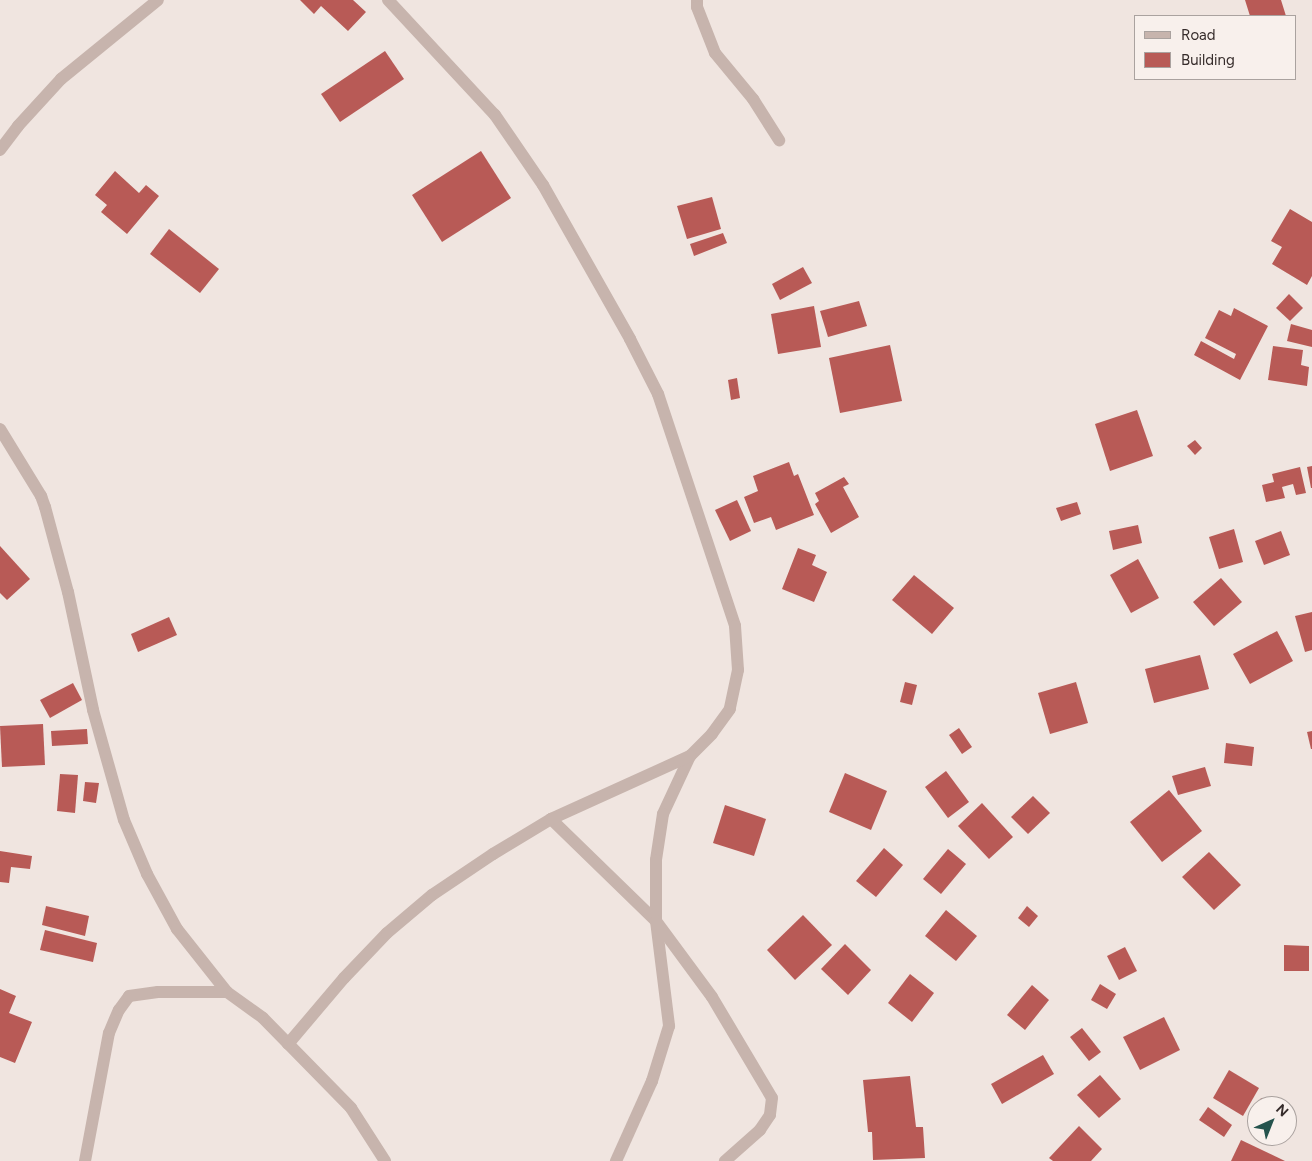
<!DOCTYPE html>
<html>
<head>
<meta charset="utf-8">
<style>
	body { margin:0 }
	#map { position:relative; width:1312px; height:1161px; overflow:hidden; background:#f0e5e0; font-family:Figtree,sans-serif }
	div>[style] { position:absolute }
	.building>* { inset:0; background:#b85a56 }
	.minor>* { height:12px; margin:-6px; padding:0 6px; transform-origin:6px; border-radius:6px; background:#c7b4ad }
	span { translate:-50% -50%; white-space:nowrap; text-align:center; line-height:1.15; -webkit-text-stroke:5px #f8f0ec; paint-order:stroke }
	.legend { position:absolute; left:1134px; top:15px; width:162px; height:65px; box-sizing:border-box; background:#f8f0ec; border:1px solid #aaa29f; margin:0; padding:6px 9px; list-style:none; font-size:15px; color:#362c2b }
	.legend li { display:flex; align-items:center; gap:10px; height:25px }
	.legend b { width:25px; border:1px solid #aaa29f }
	.north { position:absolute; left:1247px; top:1096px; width:50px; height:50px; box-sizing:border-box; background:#f8f0ec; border:1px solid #aaa29f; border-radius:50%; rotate:44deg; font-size:14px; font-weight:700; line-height:20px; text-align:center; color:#362c2b }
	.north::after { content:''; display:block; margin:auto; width:18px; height:22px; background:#25534d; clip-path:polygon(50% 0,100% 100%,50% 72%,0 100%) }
</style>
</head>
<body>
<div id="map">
	<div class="building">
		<i style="clip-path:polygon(300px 0,353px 0,366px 12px,348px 31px,321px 6px,314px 14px)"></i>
		<i style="clip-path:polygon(1245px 0,1281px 0,1286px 16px,1250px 16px)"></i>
		<i style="clip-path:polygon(385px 51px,404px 79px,340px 122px,321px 94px)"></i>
		<i style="clip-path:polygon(481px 151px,511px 198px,442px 242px,412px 195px)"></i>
		<i style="clip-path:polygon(115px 171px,139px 193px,146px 185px,159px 196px,127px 234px,101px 212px,107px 205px,95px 195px)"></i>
		<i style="clip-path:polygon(712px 197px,721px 229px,687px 239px,677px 206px)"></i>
		<i style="clip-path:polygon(1290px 209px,1312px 222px,1312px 276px,1307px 285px,1272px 264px,1282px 247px,1271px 241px)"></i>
		<i style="clip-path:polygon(169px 229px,219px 269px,200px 293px,150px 254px)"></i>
		<i style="clip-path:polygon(723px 233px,727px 243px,694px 256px,690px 244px)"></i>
		<i style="clip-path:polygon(803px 267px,812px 283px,780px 300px,772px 284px)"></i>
		<i style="clip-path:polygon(1289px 294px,1303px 308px,1290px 321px,1276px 308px)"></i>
		<i style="clip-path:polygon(859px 301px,867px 326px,828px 337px,820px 311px)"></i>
		<i style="clip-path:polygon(814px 306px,821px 347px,778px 354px,771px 314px)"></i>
		<i style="clip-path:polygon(1234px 308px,1268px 326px,1240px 380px,1194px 355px,1201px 341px,1234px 359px,1236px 354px,1205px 338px,1219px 310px,1231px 316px)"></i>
		<i style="clip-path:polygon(1291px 324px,1312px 330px,1312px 347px,1287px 341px)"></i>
		<i style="clip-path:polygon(890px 345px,902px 401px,840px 413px,829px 358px)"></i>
		<i style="clip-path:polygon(1273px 346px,1303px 350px,1301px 365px,1309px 367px,1307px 386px,1268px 380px)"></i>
		<i style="clip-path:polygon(737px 378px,740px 398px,731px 400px,728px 380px)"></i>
		<i style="clip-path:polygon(1137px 410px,1153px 456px,1110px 471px,1095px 424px)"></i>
		<i style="clip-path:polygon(1195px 440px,1202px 448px,1195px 455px,1187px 446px)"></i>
		<i style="clip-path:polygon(789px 462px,794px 476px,798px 474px,814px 515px,776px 530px,771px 517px,754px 523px,744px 497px,758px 491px,753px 476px)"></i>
		<i style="clip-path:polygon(1312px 466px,1312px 488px,1311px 488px,1307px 467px)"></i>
		<i style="clip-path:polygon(1300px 467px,1306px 493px,1296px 495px,1293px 484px,1282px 487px,1285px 498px,1266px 502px,1262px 485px,1274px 482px,1272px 474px)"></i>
		<i style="clip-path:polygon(844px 477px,849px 484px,843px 487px,859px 517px,831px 533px,815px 504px,819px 501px,815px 493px)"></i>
		<i style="clip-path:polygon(737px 500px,751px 531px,730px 541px,715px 510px)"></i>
		<i style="clip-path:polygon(1077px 502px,1081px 514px,1061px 521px,1056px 508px)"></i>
		<i style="clip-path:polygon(1138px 525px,1142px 543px,1113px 550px,1109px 531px)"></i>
		<i style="clip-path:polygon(1234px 529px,1243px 562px,1219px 569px,1209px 537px)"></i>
		<i style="clip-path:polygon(1281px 531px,1290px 555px,1264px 565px,1255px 541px)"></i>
		<i style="clip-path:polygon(0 546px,30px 579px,7px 600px,0 593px)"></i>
		<i style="clip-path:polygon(798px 548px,816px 555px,812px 565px,827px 572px,814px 602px,782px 589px)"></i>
		<i style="clip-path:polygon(1138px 559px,1159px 598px,1131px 613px,1110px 575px)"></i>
		<i style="clip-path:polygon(914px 575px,954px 608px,932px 634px,892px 600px)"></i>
		<i style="clip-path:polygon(1221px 578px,1242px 602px,1214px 626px,1193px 602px)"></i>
		<i style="clip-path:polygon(1312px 612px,1312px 650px,1305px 652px,1295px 616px)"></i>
		<i style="clip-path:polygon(169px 617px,177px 635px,138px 652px,131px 634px)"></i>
		<i style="clip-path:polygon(1277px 631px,1293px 661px,1250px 684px,1233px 654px)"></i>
		<i style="clip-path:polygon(1200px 655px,1209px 689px,1154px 703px,1145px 669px)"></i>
		<i style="clip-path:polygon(905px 682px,917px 685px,912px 705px,900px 702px)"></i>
		<i style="clip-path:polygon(1076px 682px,1088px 723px,1050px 734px,1038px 693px)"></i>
		<i style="clip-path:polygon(73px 683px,82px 700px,50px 718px,40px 700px)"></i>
		<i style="clip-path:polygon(43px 724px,45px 765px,2px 767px,0 726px)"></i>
		<i style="clip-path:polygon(959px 728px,972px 747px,962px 754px,949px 735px)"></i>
		<i style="clip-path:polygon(87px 729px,88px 744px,52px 746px,51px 731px)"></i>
		<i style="clip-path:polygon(1312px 731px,1312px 749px,1311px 749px,1307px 732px)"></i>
		<i style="clip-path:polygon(1226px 743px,1254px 747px,1252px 766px,1224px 763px)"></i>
		<i style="clip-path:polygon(1205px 767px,1211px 786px,1178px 795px,1172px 776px)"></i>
		<i style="clip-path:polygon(946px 771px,969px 802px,948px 818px,925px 787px)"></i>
		<i style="clip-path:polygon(845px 773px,887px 791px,871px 830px,829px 812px)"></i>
		<i style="clip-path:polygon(60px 774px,78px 775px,75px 813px,57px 811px)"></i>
		<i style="clip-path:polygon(85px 782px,99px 783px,96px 803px,83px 801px)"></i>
		<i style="clip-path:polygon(1169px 790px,1202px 831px,1162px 862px,1130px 822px)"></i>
		<i style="clip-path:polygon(1033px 796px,1050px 813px,1028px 834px,1011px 817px)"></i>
		<i style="clip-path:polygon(982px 803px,1013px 837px,989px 859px,958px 826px)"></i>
		<i style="clip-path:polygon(725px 805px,766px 819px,754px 856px,713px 843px)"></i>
		<i style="clip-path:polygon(884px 848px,903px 865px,876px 897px,856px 881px)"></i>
		<i style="clip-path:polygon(948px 849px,966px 864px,941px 894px,923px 879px)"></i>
		<i style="clip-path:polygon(0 851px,32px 856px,30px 869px,11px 867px,9px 883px,0 882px)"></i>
		<i style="clip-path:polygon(1209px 852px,1241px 885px,1214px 910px,1182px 877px)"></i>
		<i style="clip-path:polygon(46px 906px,89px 916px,85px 936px,42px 925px)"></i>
		<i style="clip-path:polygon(1027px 906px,1038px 916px,1029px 927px,1018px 918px)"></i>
		<i style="clip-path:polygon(946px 910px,977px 936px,956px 961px,925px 936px)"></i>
		<i style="clip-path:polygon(803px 915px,832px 945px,795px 980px,767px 950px)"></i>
		<i style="clip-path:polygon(45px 930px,97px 943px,93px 962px,40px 950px)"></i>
		<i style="clip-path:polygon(845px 944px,871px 970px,848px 995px,821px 969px)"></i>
		<i style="clip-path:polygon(1284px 945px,1309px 946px,1309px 971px,1284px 971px)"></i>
		<i style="clip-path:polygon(1125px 947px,1137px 971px,1119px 980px,1107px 956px)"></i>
		<i style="clip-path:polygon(910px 974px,934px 993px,912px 1022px,888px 1003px)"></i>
		<i style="clip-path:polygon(1100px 984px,1116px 994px,1107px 1009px,1091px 1000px)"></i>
		<i style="clip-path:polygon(1032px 985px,1049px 1000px,1025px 1030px,1007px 1015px)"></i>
		<i style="clip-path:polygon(0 989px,16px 996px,9px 1013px,32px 1022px,15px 1063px,0 1057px)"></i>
		<i style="clip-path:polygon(1164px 1017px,1180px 1050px,1140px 1070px,1123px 1037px)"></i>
		<i style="clip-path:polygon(1082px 1028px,1101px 1052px,1089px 1061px,1070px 1037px)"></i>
		<i style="clip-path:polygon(1043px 1055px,1054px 1074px,1002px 1104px,991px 1084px)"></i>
		<i style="clip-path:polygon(1229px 1070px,1259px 1088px,1243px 1116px,1213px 1098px)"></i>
		<i style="clip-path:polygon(1100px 1075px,1121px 1099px,1099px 1118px,1077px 1095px)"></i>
		<i style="clip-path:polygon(910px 1076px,916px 1127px,923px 1127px,925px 1158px,873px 1160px,872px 1132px,868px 1132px,863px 1080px)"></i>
		<i style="clip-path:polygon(1261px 1098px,1283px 1106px,1258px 1106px)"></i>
		<i style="clip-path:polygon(1208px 1107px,1232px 1125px,1224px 1137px,1199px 1120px)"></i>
		<i style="clip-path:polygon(1257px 1123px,1257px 1136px,1250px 1129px)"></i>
		<i style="clip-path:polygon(1079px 1126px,1102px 1149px,1091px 1161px,1053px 1161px,1049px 1158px)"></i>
		<i style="clip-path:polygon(1241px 1140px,1285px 1161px,1231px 1161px)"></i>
	</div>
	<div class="minor">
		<i style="left:388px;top:0;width:157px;rotate:47.1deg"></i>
		<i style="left:495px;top:115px;width:85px;rotate:55.6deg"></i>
		<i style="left:543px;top:185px;width:177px;rotate:60.5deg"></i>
		<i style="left:630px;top:339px;width:62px;rotate:63deg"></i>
		<i style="left:658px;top:394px;width:244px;rotate:71.6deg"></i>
		<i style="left:735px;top:626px;width:44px;rotate:86.1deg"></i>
		<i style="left:738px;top:670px;width:40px;rotate:102deg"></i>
		<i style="left:730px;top:709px;width:31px;rotate:126deg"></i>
		<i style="left:712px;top:734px;width:31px;rotate:135deg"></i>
		<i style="left:690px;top:756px;width:64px;rotate:115deg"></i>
		<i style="left:663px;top:814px;width:47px;rotate:98.7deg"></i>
		<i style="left:656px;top:860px;width:61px;rotate:90deg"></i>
		<i style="left:656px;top:921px;width:106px;rotate:82.9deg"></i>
		<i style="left:669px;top:1026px;width:58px;rotate:107.2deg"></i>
		<i style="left:652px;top:1081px;width:88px;rotate:114.2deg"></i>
		<i style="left:697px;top:0;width:7px;rotate:90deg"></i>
		<i style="left:697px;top:7px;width:49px;rotate:68.6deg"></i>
		<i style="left:715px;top:53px;width:60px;rotate:50.4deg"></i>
		<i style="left:753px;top:99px;width:49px;rotate:57.6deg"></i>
		<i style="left:0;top:150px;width:30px;rotate:-53deg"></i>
		<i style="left:18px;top:126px;width:64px;rotate:-47.5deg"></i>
		<i style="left:61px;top:79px;width:125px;rotate:-39.2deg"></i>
		<i style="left:0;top:429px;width:79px;rotate:58.5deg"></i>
		<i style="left:41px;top:496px;width:12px;rotate:70deg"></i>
		<i style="left:45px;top:507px;width:88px;rotate:74.9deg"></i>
		<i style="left:68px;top:592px;width:121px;rotate:78deg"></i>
		<i style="left:93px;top:710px;width:114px;rotate:74.3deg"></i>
		<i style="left:124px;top:820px;width:59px;rotate:66.9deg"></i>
		<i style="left:147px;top:874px;width:63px;rotate:61.4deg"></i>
		<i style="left:177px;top:929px;width:80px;rotate:51.6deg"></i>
		<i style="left:227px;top:992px;width:44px;rotate:35.8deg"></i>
		<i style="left:263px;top:1018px;width:126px;rotate:45.6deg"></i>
		<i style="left:351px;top:1108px;width:63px;rotate:57.3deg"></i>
		<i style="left:551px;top:819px;width:146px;rotate:44.2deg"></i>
		<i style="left:656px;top:921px;width:94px;rotate:53.6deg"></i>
		<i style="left:712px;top:997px;width:117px;rotate:59.3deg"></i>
		<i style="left:772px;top:1098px;width:17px;rotate:97deg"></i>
		<i style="left:770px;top:1115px;width:18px;rotate:124deg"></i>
		<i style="left:760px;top:1130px;width:47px;rotate:138.5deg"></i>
		<i style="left:288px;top:1044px;width:87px;rotate:-49.7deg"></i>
		<i style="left:344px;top:978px;width:62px;rotate:-46.3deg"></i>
		<i style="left:387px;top:933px;width:59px;rotate:-40.2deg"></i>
		<i style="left:432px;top:895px;width:73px;rotate:-33.9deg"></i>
		<i style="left:493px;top:854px;width:68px;rotate:-31.1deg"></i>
		<i style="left:551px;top:819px;width:153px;rotate:-24.4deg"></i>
		<i style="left:85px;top:1161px;width:130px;rotate:-79.4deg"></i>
		<i style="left:109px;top:1033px;width:25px;rotate:-67deg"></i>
		<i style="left:119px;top:1010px;width:17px;rotate:-54deg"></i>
		<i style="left:129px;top:996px;width:29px;rotate:-8deg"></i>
		<i style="left:158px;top:992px;width:69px"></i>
	</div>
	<ul class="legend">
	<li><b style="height:6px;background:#c7b4ad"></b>Road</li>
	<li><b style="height:14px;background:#b85a56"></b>Building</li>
	</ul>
	<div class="north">N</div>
</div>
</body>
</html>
